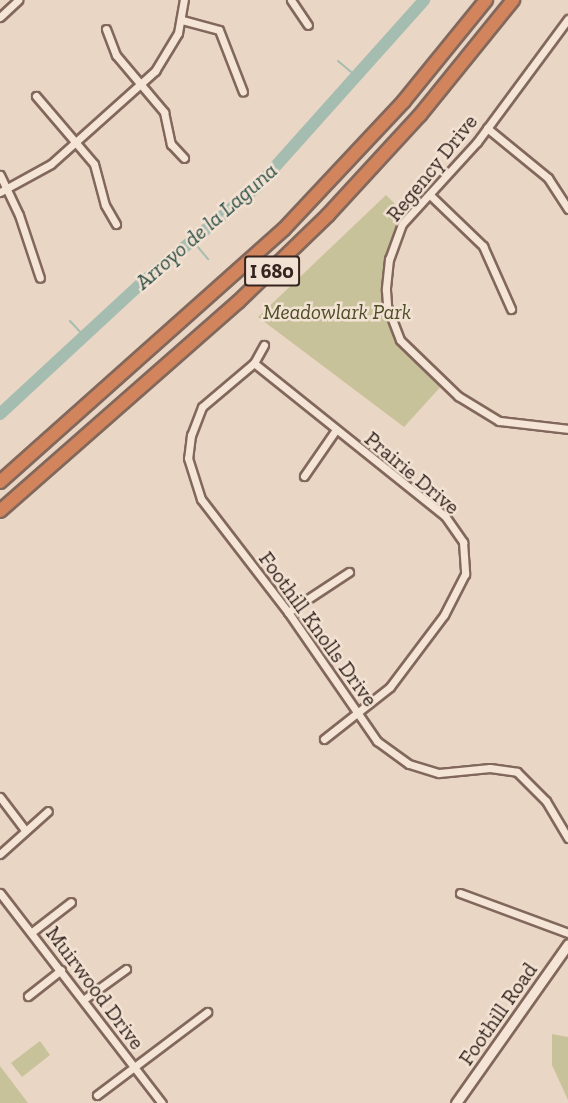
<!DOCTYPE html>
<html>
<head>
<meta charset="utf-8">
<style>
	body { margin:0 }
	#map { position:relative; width:568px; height:1103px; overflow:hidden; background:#ead6c4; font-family:"Zilla Slab",serif }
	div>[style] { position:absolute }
	.green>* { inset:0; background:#c7c299 }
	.stream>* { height:2px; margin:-1px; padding:0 1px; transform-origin:1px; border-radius:1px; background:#a5bdb1 }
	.river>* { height:12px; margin:-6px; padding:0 6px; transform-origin:6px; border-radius:6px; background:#a5bdb1 }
	.roads { filter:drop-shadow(2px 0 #82685c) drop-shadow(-2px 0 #82685c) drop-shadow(0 2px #82685c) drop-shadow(0 -2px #82685c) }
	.minor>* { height:7px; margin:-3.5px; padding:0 3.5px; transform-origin:3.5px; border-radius:3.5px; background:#f5e5d6 }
	.secondary>* { height:9px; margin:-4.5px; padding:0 4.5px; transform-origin:4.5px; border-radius:4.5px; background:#f5e5d6 }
	.motorway>* { height:12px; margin:-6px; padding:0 6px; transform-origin:6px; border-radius:6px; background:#d2845c }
	span { translate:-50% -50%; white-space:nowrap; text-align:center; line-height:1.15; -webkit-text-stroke:5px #f2e2d3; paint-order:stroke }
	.shield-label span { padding:2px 4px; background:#f2e2d3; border:2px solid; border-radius:4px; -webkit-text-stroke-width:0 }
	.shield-label { font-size:20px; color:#34241f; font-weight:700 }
	.street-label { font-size:21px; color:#34241f }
	.park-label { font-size:21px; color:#4d4e27; font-style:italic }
	.water-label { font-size:22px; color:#2f5248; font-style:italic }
</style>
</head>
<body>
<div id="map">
	<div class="green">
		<i style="clip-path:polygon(386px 195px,408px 217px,394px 239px,388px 304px,399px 335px,444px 383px,404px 427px,258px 317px)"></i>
		<i style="clip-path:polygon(552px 1034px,568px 1037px,568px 1100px,552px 1065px)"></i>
		<i style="clip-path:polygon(40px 1041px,50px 1055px,22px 1077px,11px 1063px)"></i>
		<i style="clip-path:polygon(0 1066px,28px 1103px,0 1103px)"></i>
	</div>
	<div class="stream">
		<i style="left:338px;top:61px;width:25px;rotate:40deg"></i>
		<i style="left:192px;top:240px;width:25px;rotate:50deg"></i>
		<i style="left:70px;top:321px;width:21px;rotate:47deg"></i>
	</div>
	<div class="river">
		<i style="left:0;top:414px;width:199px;rotate:-42.8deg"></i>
		<i style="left:146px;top:279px;width:144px;rotate:-39.7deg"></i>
		<i style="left:257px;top:187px;width:251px;rotate:-48.2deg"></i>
	</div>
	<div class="roads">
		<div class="minor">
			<i style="left:291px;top:0;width:30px;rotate:56deg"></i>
			<i style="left:0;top:17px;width:25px;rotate:-43deg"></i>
			<i style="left:568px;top:19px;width:153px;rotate:126.5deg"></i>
			<i style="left:477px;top:142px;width:111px;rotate:132.4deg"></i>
			<i style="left:402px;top:224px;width:37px;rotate:110deg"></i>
			<i style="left:389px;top:259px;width:31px;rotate:96deg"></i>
			<i style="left:386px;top:290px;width:16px;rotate:86deg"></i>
			<i style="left:387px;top:306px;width:36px;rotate:69deg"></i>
			<i style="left:400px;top:340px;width:81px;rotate:44deg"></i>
			<i style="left:458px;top:396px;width:48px;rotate:31.4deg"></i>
			<i style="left:499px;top:421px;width:69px;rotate:6.6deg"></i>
			<i style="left:182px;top:20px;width:38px;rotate:15deg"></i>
			<i style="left:219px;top:30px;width:66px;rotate:68.8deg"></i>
			<i style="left:106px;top:29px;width:28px;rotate:69deg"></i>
			<i style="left:116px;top:55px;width:75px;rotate:49.9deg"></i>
			<i style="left:164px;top:112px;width:33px;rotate:78deg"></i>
			<i style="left:171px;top:144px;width:19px;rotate:47deg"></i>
			<i style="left:36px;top:96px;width:89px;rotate:49.5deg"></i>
			<i style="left:94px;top:164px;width:42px;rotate:75deg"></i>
			<i style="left:105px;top:205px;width:22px;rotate:60deg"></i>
			<i style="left:487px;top:128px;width:79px;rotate:39.3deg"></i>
			<i style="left:548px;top:178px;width:37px;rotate:57deg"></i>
			<i style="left:0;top:175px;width:44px;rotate:64.6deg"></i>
			<i style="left:19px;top:215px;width:66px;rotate:71.6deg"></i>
			<i style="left:0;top:192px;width:58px;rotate:-28.8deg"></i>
			<i style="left:51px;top:164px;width:140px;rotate:-41.8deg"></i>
			<i style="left:155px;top:71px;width:44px;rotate:-58.8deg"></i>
			<i style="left:178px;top:33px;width:34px;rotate:-80deg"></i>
			<i style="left:430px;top:195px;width:74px;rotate:43.9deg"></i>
			<i style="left:483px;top:246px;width:69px;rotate:66deg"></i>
			<i style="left:264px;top:345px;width:21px;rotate:119deg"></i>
			<i style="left:254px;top:363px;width:68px;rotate:139.8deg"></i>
			<i style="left:202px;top:407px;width:30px;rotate:111deg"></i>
			<i style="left:191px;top:435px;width:23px;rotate:97deg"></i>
			<i style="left:188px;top:458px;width:43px;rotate:72.4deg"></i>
			<i style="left:201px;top:499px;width:143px;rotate:52.4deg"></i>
			<i style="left:288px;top:612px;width:157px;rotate:55.4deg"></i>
			<i style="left:377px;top:741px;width:39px;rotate:36deg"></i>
			<i style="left:409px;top:764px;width:31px;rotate:17deg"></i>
			<i style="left:439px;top:773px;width:51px;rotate:-5.6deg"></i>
			<i style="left:490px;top:768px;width:27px;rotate:8deg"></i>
			<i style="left:517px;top:772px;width:41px;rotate:45deg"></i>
			<i style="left:546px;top:801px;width:43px;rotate:59.3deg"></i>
			<i style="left:254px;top:363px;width:245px;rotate:38.7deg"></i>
			<i style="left:445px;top:516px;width:32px;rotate:55deg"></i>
			<i style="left:463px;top:542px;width:32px;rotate:86deg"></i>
			<i style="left:465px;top:574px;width:46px;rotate:117.1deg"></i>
			<i style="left:444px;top:615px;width:90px;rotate:126.9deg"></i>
			<i style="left:390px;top:687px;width:84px;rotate:141.8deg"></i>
			<i style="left:304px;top:476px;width:55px;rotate:-55.4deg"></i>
			<i style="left:288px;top:612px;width:73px;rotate:-33.3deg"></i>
			<i style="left:0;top:797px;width:41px;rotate:52.9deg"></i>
			<i style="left:0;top:854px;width:64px;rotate:-41.9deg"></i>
			<i style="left:0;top:893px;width:265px;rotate:52.4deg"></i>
			<i style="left:460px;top:893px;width:115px;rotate:20.3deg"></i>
			<i style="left:32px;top:932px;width:49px;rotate:-37.6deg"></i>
			<i style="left:28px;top:996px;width:42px;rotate:-38.2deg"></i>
			<i style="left:83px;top:1000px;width:53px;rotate:-35.8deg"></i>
			<i style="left:97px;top:1095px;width:138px;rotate:-37deg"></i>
		</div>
		<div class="secondary">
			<i style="left:456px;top:1103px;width:194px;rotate:-54.8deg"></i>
		</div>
		<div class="motorway">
			<i style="left:0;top:482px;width:380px;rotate:-41.7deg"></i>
			<i style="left:284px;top:229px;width:175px;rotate:-46.8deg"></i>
			<i style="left:404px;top:101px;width:130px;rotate:-50.9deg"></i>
			<i style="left:0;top:511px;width:317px;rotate:-41.3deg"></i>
			<i style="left:238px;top:302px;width:125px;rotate:-44deg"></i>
			<i style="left:328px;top:215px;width:136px;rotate:-47.4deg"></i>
			<i style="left:420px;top:115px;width:148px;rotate:-51deg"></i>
		</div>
	</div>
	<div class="shield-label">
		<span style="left:272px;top:271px">I 680</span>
	</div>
	<div class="street-label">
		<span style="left:432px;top:168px;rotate:-51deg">Regency Drive</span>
		<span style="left:412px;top:473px;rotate:40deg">Prairie Drive</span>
		<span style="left:318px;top:629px;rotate:54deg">Foothill Knolls Drive</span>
		<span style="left:95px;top:988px;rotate:53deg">Muirwood Drive</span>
		<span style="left:498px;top:1014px;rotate:-55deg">Foothill Road</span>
	</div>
	<div class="park-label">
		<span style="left:337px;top:312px">Meadowlark Park</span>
	</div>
	<div class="water-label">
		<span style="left:206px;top:226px;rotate:-41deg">Arroyo de la Laguna</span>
	</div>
</div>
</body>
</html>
